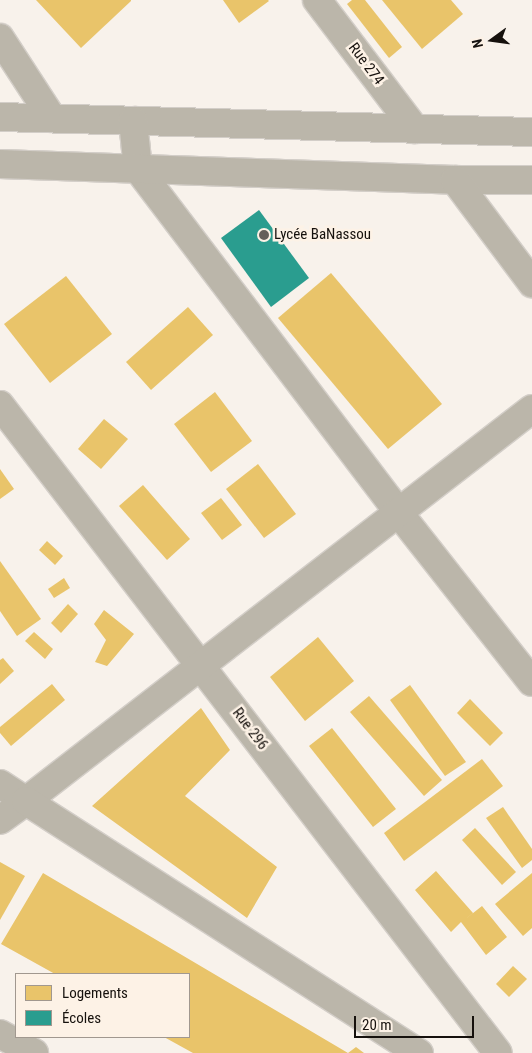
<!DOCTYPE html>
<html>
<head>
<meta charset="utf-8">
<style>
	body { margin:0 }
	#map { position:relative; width:532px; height:1053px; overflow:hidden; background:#f8f2eb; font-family:"Roboto Condensed",sans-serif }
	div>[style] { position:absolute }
	.homes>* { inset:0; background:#e9c46a }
	.schools>* { inset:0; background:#2a9d8f }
	.roads { filter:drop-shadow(1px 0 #d3cec8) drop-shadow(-1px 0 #d3cec8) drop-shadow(0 1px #d3cec8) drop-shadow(0 -1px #d3cec8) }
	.minor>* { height:28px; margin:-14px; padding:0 14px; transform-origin:14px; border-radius:14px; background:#bbb6aa }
	.dots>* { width:14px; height:14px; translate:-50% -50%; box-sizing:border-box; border:2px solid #fdf2e6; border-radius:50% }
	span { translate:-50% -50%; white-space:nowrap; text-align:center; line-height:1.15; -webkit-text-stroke:5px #fdf2e6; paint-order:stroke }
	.street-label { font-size:15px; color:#16110d }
	.poi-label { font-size:15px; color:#16110d }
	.left { translate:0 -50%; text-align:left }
	.legend { position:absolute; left:15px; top:973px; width:175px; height:65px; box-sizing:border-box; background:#fdf2e6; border:1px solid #a1988f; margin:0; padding:6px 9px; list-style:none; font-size:15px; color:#16110d }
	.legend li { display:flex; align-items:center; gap:10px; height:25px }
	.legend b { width:25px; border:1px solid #a1988f }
	.north { position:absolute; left:467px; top:15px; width:50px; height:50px; -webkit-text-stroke:4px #fdf2e6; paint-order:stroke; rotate:256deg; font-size:14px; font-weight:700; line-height:20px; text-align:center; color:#16110d }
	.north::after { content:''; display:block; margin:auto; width:18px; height:22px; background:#16110d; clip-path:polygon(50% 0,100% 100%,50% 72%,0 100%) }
	.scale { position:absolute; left:354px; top:1016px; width:120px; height:22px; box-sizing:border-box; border:2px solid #16110d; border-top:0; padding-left:6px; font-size:15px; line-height:18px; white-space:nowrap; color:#16110d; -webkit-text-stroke:4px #fdf2e6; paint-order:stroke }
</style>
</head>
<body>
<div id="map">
	<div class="homes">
		<i style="clip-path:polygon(36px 0,131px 0,131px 1px,81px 48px)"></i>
		<i style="clip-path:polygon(223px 0,268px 0,269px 1px,239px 23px)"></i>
		<i style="clip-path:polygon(352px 0,365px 0,402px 47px,389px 58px,347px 4px)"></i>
		<i style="clip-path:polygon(382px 0,451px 0,463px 14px,422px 49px)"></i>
		<i style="clip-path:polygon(331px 273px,442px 404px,388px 449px,278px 318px)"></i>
		<i style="clip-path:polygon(66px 276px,112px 334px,50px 383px,4px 324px)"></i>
		<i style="clip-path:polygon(188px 307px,213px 335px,151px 390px,126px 362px)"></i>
		<i style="clip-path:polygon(215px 392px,252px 441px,211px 472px,174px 424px)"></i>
		<i style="clip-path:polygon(104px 419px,128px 439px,101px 469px,78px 449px)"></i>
		<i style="clip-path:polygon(258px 464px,296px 514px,264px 538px,226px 489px)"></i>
		<i style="clip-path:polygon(0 469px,14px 489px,0 499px)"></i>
		<i style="clip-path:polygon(143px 485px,190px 539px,167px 560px,119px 506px)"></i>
		<i style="clip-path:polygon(221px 498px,242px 525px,222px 540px,201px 513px)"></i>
		<i style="clip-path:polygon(47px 541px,63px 556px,55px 565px,39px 550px)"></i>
		<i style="clip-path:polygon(0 561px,41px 619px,17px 636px,0 611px)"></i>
		<i style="clip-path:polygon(64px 578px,70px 588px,54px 598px,48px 589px)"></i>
		<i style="clip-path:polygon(68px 604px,78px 614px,61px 633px,51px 623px)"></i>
		<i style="clip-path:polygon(104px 610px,134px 634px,107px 666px,95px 662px,106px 640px,94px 624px)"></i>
		<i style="clip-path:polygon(34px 632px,53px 649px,45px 659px,25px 641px)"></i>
		<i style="clip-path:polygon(318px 637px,354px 681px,305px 721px,270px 677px)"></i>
		<i style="clip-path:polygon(3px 658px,14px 671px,0 684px,0 660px)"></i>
		<i style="clip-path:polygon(52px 684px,65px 700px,11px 746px,0 733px,0 727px)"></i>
		<i style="clip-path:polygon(410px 685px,466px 762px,445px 776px,390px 700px)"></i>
		<i style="clip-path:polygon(369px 696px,442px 780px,424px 796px,350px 712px)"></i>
		<i style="clip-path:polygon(470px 699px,503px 733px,490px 746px,457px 713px)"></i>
		<i style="clip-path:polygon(201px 708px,230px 750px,185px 796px,277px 867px,247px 918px,92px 806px)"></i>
		<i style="clip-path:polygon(332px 728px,396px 809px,373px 827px,309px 746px)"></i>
		<i style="clip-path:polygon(482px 759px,503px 786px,404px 861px,384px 833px)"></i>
		<i style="clip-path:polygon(503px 807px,532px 849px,532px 860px,522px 868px,486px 818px)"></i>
		<i style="clip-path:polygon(475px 828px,516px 872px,502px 885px,462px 840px)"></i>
		<i style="clip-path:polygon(0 862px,25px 876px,0 920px)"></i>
		<i style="clip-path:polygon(436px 871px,473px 913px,463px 921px,482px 906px,507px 937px,486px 955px,461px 922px,451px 932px,415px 890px)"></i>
		<i style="clip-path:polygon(43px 873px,348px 1053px,356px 1047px,364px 1053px,193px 1053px,164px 1037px,189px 1037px,189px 974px,55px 974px,1px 944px)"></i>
		<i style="clip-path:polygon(532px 873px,532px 928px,523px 936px,495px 904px)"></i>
		<i style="clip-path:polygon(513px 966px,527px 979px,509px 997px,496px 984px)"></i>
	</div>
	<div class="schools">
		<i style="clip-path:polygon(259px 210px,309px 278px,271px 307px,221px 238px)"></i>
	</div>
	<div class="roads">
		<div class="minor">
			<i style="left:317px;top:0;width:162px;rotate:52.8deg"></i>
			<i style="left:0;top:38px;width:95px;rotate:57deg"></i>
			<i style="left:0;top:117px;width:532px;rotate:1.62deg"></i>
			<i style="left:133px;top:121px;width:48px;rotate:84.1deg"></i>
			<i style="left:138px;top:169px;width:430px;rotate:52.8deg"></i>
			<i style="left:398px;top:512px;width:216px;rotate:51.8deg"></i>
			<i style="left:0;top:164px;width:455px;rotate:2deg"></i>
			<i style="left:455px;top:180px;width:77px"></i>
			<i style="left:455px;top:180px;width:129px;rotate:53.2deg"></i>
			<i style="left:0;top:405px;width:817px;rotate:52.46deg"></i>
			<i style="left:0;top:784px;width:31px;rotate:33deg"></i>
			<i style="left:26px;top:801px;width:640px;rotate:-37.77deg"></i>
			<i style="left:0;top:820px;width:32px;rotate:-36deg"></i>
			<i style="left:26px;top:801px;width:467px;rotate:32.7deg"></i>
			<i style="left:0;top:1034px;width:39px;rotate:29deg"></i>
		</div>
	</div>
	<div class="dots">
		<i style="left:264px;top:235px;background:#65605b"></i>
	</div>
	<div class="street-label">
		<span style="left:366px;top:64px;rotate:53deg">Rue 274</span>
		<span style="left:250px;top:729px;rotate:53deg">Rue 296</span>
	</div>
	<div class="poi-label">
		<span class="left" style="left:274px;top:235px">Lycée BaNassou</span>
	</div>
	<ul class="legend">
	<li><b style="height:14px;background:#e9c46a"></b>Logements</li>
	<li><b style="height:14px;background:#2a9d8f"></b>Écoles</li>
	</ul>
	<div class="north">N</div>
	<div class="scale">20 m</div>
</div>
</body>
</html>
